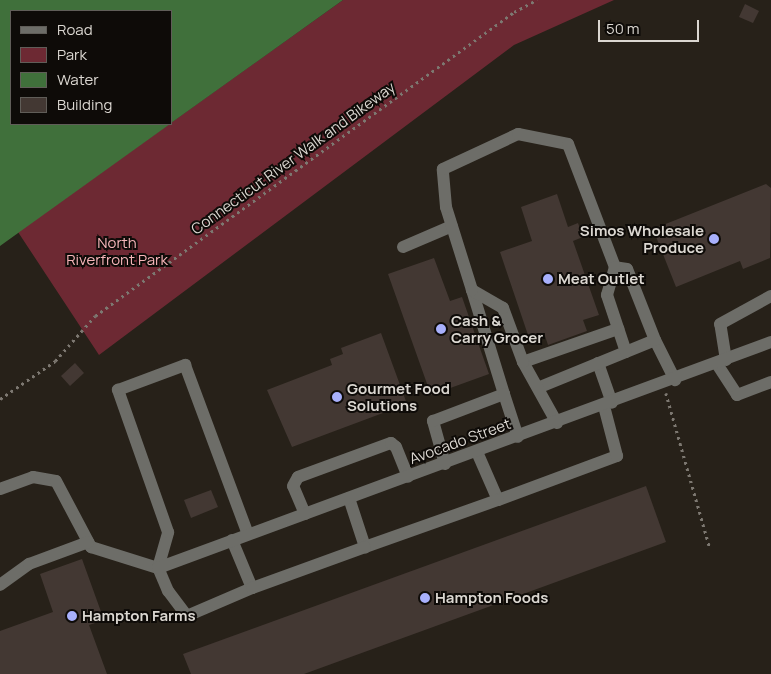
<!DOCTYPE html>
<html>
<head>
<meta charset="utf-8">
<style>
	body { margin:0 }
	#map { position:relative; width:771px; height:674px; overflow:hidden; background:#272119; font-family:Manrope,sans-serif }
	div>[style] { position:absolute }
	.green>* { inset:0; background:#6d2933 }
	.water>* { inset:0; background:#40703b }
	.building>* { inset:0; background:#433833 }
	.path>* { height:2.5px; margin-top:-1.25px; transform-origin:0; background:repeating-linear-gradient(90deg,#7d7871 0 2.5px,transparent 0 6.5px) }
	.minor>* { height:12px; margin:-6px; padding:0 6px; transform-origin:6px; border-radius:6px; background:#6d6d68 }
	.dots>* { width:14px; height:14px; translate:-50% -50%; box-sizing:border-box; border:2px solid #0e0b08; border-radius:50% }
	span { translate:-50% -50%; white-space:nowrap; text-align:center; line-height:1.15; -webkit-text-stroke:4px #0e0b08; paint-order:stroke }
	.street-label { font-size:15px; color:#dbd7d1 }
	.poi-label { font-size:15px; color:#dbd7d1; font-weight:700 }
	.right { translate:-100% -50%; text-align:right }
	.left { translate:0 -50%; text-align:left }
	.park-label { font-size:15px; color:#f6b5b9 }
	.legend { position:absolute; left:10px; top:10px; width:162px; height:115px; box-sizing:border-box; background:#0e0b08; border:1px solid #605d58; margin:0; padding:6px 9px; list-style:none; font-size:15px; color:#dbd7d1 }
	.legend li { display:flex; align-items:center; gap:10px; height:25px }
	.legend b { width:25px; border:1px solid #605d58 }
	.scale { position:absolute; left:598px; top:20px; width:101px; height:22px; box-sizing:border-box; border:2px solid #dbd7d1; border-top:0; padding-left:6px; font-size:15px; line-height:18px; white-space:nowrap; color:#dbd7d1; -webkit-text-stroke:4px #0e0b08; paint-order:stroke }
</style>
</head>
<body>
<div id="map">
	<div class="green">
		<i style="clip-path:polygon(343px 0,614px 0,514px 45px,99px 355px,18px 232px)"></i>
	</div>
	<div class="water">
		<i style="clip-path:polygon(0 0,343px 0,171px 123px,171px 11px,11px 11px,11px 124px,170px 124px,0 246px)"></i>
	</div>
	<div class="building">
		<i style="clip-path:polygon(745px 4px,759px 11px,753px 23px,739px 17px)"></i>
		<i style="clip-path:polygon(766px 184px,771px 188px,770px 258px,743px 269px,740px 261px,676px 287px,653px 229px)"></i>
		<i style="clip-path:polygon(557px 194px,568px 227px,578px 223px,583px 237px,573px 241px,599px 315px,583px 320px,587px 331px,548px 345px,544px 333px,529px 338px,500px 252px,532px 241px,521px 207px)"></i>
		<i style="clip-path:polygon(434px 258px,450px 301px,462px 297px,489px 374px,431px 395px,388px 274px)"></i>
		<i style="clip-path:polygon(381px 333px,407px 404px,292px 447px,267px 390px,332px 365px,330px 359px,343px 354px,341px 348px)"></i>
		<i style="clip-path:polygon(75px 363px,84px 373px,70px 386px,61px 376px)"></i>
		<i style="clip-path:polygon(646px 486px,666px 542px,304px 674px,191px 674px,183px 654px)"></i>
		<i style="clip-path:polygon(211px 490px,218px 507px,191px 518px,184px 500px)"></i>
		<i style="clip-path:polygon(82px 559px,104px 620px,89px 625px,107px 674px,0 674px,0 631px,53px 612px,40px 574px)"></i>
	</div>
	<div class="path">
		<i style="left:666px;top:393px;width:162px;rotate:74.2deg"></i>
		<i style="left:0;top:399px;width:67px;rotate:-34.6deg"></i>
		<i style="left:55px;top:361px;width:60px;rotate:-48.4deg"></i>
		<i style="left:95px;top:316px;width:518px;rotate:-35.96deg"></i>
		<i style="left:514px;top:12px;width:26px;rotate:-28deg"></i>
	</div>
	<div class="minor">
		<i style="left:403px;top:247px;width:53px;rotate:-23.2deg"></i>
		<i style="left:472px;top:290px;width:109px;rotate:72.9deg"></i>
		<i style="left:655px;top:340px;width:45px;rotate:63.4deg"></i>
		<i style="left:726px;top:360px;width:36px;rotate:-99deg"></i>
		<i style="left:720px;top:324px;width:58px;rotate:-28.8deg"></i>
		<i style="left:523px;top:362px;width:101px;rotate:-19.2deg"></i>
		<i style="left:598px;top:363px;width:42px;rotate:70.7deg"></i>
		<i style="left:717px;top:364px;width:37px;rotate:57deg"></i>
		<i style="left:737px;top:395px;width:36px;rotate:-21deg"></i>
		<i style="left:540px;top:387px;width:124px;rotate:-22.2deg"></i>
		<i style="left:655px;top:340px;width:76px;rotate:-111.5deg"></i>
		<i style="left:627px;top:269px;width:12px;rotate:-171deg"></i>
		<i style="left:557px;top:423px;width:70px;rotate:-119.1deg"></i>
		<i style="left:523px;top:362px;width:58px;rotate:-110.3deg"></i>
		<i style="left:503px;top:308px;width:36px;rotate:-150deg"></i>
		<i style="left:472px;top:290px;width:87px;rotate:-107.4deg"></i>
		<i style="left:446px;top:207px;width:38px;rotate:-95deg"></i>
		<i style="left:443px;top:169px;width:83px;rotate:-25deg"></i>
		<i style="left:518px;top:134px;width:51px;rotate:11.3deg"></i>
		<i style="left:568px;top:144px;width:132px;rotate:69.1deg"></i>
		<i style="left:615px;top:267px;width:29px;rotate:106deg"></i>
		<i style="left:607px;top:295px;width:60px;rotate:71.6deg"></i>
		<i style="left:477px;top:452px;width:52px;rotate:66.4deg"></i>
		<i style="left:498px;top:500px;width:127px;rotate:-20.3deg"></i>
		<i style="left:617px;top:456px;width:52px;rotate:-104.6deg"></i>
		<i style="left:445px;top:464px;width:45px;rotate:-105.6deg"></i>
		<i style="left:433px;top:421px;width:76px;rotate:-20.8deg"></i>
		<i style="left:504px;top:394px;width:45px;rotate:72deg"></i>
		<i style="left:0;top:489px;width:35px;rotate:-20deg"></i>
		<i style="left:33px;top:477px;width:23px;rotate:10deg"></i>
		<i style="left:56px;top:481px;width:75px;rotate:62.1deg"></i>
		<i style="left:91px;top:547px;width:70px;rotate:17.4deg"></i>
		<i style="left:349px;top:498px;width:52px;rotate:71.9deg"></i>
		<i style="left:365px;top:547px;width:141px;rotate:-19.5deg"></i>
		<i style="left:305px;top:514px;width:30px;rotate:-113deg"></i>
		<i style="left:293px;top:486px;width:10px;rotate:-61deg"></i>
		<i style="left:298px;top:477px;width:99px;rotate:-20.1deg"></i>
		<i style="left:391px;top:443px;width:6px;rotate:39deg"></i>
		<i style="left:396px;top:447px;width:32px;rotate:68deg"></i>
		<i style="left:232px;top:540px;width:52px;rotate:67.4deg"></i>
		<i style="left:252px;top:588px;width:71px;rotate:156.7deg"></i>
		<i style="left:187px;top:616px;width:31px;rotate:-127deg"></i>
		<i style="left:168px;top:591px;width:25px;rotate:-113deg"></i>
		<i style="left:158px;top:568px;width:37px;rotate:-74deg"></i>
		<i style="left:168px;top:532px;width:151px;rotate:-109.4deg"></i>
		<i style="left:118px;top:390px;width:72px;rotate:-20.5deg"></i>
		<i style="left:185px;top:365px;width:180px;rotate:69.6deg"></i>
		<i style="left:158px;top:568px;width:653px;rotate:-20.24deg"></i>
		<i style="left:0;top:585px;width:36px;rotate:-36deg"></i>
		<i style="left:29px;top:564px;width:63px;rotate:-20.4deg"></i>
		<i style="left:252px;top:588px;width:120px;rotate:-19.9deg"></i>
	</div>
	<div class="dots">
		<i style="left:714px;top:239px;background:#a8b0fc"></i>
		<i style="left:548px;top:279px;background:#a8b0fc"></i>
		<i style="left:441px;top:329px;background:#a8b0fc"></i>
		<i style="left:337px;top:397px;background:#a8b0fc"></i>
		<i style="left:425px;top:598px;background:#a8b0fc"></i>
		<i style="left:72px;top:616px;background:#a8b0fc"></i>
	</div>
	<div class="street-label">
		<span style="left:293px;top:158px;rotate:-36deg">Connecticut River Walk and Bikeway</span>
		<span style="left:460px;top:441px;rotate:-20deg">Avocado Street</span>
	</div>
	<div class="poi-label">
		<span class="right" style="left:704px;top:239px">Simos Wholesale<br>Produce</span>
		<span class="left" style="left:558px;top:279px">Meat Outlet</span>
		<span class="left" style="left:451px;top:329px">Cash &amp;<br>Carry Grocer</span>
		<span class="left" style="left:347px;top:397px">Gourmet Food<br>Solutions</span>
		<span class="left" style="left:435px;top:598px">Hampton Foods</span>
		<span class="left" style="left:82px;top:616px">Hampton Farms</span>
	</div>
	<div class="park-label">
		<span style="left:117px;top:251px">North<br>Riverfront Park</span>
	</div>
	<ul class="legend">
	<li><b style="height:6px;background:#6d6d68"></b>Road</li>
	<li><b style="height:14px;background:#6d2933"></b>Park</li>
	<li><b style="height:14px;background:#40703b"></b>Water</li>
	<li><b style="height:14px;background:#433833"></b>Building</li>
	</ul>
	<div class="scale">50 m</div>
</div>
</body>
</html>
